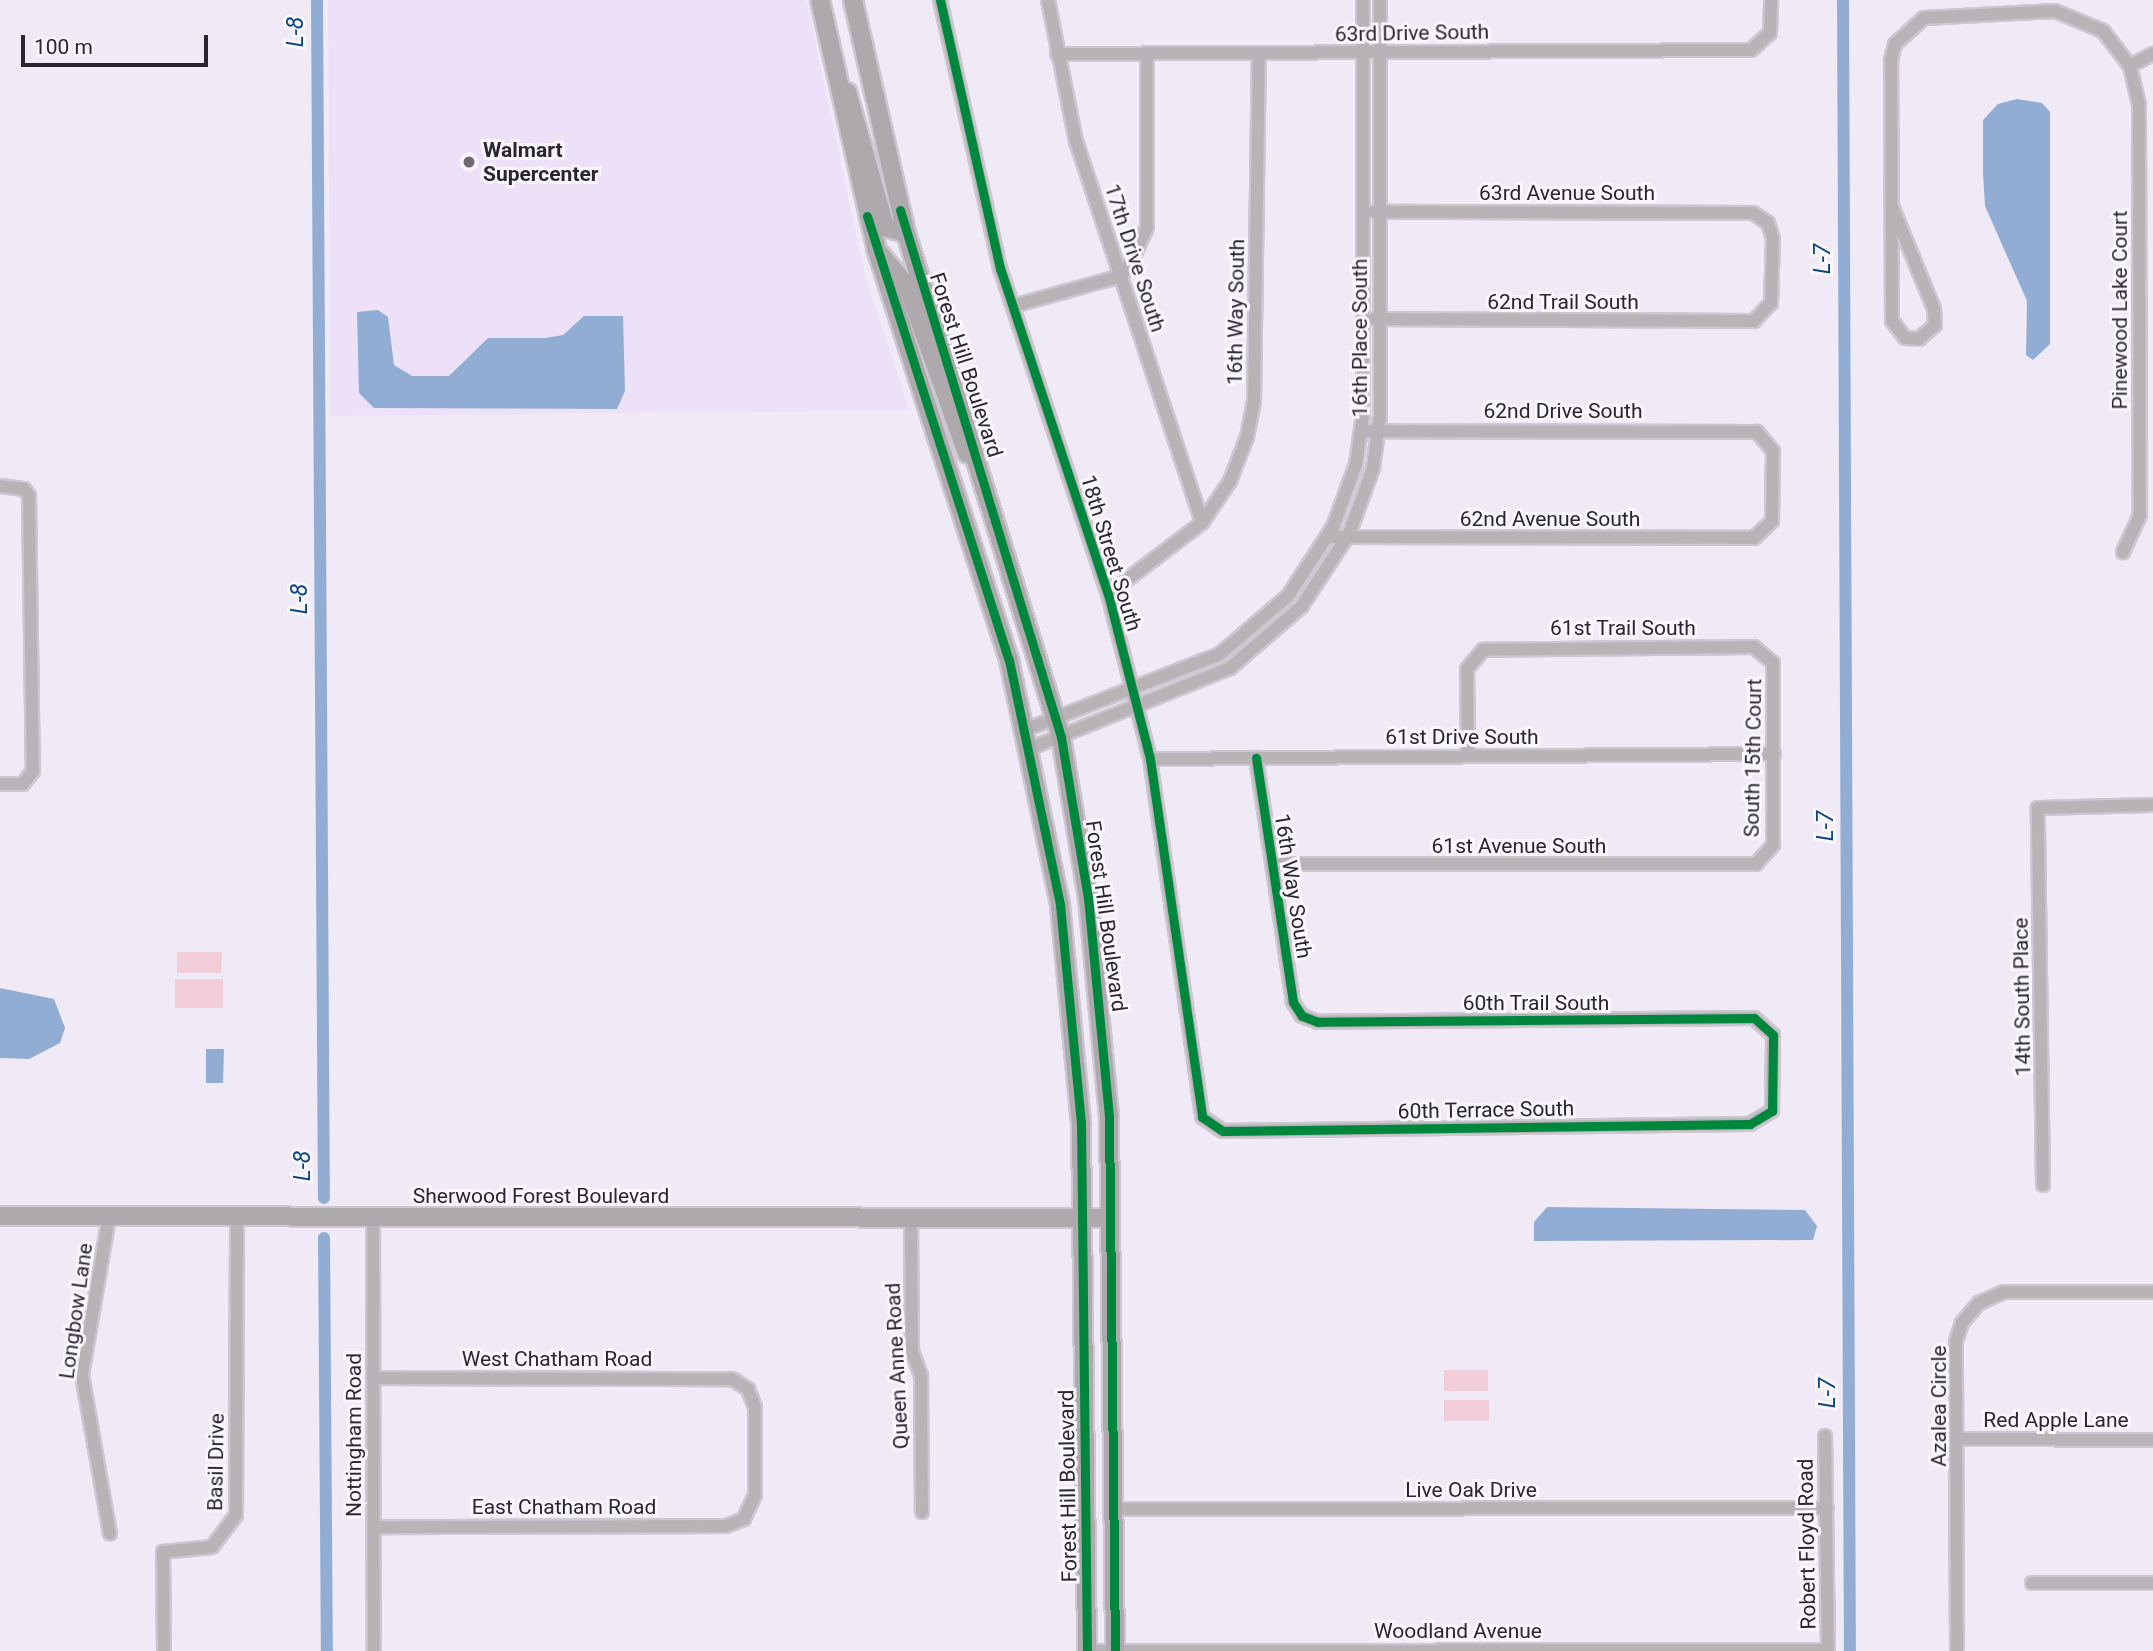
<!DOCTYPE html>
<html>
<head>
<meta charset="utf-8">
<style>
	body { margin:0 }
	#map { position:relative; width:2153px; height:1651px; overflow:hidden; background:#f0eaf6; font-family:Roboto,sans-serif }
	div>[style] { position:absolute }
	.built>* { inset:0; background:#ede1f9 }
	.green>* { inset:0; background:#f1ccd9 }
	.water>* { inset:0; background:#92add3 }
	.canal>* { height:12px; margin:-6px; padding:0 6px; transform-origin:6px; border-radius:6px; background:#92add3 }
	.roads { filter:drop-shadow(2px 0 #ccc7d1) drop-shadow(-2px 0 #ccc7d1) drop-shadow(0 2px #ccc7d1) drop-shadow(0 -2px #ccc7d1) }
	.street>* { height:12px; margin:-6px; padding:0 6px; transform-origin:6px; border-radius:6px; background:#b7b3b7 }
	.secondary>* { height:18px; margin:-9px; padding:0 9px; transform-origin:9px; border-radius:9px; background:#ada9ad }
	.cycleway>* { height:9px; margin:-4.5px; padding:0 4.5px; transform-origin:4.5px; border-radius:4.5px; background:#00873e }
	.dots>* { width:19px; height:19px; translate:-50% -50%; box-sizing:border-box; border:4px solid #f9f6fc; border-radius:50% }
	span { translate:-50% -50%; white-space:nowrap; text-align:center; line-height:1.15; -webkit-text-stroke:6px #f9f6fc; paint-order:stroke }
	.street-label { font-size:21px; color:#2a252f }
	.poi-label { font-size:21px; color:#2a252f; font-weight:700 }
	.left { translate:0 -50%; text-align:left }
	.water-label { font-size:23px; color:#0a4582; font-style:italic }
	.scale { position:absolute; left:21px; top:35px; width:187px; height:32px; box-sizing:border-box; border:4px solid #2a252f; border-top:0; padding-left:9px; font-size:21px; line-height:24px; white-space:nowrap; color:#2a252f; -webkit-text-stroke:5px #f9f6fc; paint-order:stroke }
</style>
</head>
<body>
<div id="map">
	<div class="built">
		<i style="clip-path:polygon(328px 0,806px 0,866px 280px,909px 410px,330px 416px)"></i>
	</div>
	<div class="green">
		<i style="clip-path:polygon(177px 952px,222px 952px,221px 973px,177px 973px)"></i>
		<i style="clip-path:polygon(175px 979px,223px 979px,223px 1008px,175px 1008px)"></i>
		<i style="clip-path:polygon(1444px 1370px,1488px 1370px,1488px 1391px,1444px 1391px)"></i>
		<i style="clip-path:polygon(1444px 1400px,1489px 1400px,1489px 1421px,1444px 1421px)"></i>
	</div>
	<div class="water">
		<i style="clip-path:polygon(2017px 99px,2042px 103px,2050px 112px,2050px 344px,2033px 360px,2026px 355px,2027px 301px,1985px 206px,1983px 173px,1983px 120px,1998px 104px)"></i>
		<i style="clip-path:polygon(378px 310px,388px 317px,394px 365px,412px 376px,449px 376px,488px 338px,545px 338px,563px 335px,584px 316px,623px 316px,625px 391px,617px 409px,374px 408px,359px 393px,357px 312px)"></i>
		<i style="clip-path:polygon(0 988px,54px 999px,65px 1028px,60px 1043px,29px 1059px,0 1058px)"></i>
		<i style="clip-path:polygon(206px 1049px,224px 1049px,223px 1083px,206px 1083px)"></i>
		<i style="clip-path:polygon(1547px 1207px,1805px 1210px,1817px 1226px,1813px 1240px,1534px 1241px,1534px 1222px)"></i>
	</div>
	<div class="canal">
		<i style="left:317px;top:0;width:1198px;rotate:89.67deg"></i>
		<i style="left:1843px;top:0;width:1651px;rotate:89.76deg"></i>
		<i style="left:324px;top:1238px;width:413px;rotate:89.6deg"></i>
	</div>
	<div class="roads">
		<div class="street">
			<i style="left:940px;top:0;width:275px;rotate:77.4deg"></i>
			<i style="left:1000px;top:268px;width:343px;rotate:71.7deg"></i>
			<i style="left:1108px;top:594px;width:170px;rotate:75.7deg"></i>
			<i style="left:1150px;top:759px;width:362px;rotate:81.7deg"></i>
			<i style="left:1202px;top:1117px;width:25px;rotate:34deg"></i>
			<i style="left:1223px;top:1131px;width:527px;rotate:-0.76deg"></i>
			<i style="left:1750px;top:1124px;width:26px;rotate:-31deg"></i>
			<i style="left:1772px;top:1111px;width:76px;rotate:-89.2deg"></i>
			<i style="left:1773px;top:1035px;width:25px;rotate:-138deg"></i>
			<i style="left:1754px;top:1018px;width:436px;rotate:179.5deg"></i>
			<i style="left:1318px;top:1022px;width:17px;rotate:-159deg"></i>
			<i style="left:1302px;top:1016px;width:17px;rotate:-123deg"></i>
			<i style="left:1293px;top:1002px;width:247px;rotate:-98.6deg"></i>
			<i style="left:1048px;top:0;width:144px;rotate:78.8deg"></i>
			<i style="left:1076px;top:141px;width:402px;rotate:71.7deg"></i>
			<i style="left:1057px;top:54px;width:694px;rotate:-0.33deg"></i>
			<i style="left:1751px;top:50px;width:25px;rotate:-42deg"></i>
			<i style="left:1770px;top:33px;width:33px;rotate:-88deg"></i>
			<i style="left:2130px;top:66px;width:26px;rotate:-28deg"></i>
			<i style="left:1892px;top:206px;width:111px;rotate:67.8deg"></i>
			<i style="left:1934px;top:309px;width:16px;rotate:86deg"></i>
			<i style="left:1935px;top:325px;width:21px;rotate:139deg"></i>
			<i style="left:1919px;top:339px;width:14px;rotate:-176deg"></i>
			<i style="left:1905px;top:338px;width:21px;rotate:-127deg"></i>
			<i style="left:1892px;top:321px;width:261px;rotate:-90.2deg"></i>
			<i style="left:1891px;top:60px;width:16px;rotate:-76deg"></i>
			<i style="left:1895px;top:44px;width:39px;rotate:-42deg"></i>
			<i style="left:1924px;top:18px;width:131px;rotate:-3.1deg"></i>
			<i style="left:2055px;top:11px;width:52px;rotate:22.6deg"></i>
			<i style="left:2103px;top:31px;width:44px;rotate:52.4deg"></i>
			<i style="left:2130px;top:66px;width:40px;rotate:77deg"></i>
			<i style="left:2139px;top:105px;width:410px;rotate:89.9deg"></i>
			<i style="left:2140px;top:515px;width:41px;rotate:114.7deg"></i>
			<i style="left:1013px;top:306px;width:112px;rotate:-15.5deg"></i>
			<i style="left:1121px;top:276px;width:17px;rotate:-54deg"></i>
			<i style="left:1131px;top:262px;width:38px;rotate:-65deg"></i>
			<i style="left:1147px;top:227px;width:173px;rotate:-90deg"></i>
			<i style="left:1374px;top:319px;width:380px;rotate:0.3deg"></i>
			<i style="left:1754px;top:321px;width:25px;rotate:-47deg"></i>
			<i style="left:1771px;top:303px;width:64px;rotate:-88.2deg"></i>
			<i style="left:1773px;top:239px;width:17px;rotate:-107deg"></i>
			<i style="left:1768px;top:223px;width:18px;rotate:-146deg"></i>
			<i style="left:1753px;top:213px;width:379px;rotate:-179.8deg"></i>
			<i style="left:0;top:486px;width:24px;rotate:7deg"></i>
			<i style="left:24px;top:489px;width:9px;rotate:54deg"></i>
			<i style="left:29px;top:496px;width:275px;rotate:89.2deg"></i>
			<i style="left:33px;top:771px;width:16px;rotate:128deg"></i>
			<i style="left:23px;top:784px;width:23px;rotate:180deg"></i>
			<i style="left:1328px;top:537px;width:426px;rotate:0.1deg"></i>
			<i style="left:1754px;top:538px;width:25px;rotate:-43deg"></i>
			<i style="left:1772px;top:521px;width:70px;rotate:-89.2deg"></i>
			<i style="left:1773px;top:451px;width:25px;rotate:-130deg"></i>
			<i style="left:1757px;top:432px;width:396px;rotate:-179.9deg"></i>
			<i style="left:1108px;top:594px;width:118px;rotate:-37.1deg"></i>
			<i style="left:1202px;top:523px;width:50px;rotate:-56.3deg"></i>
			<i style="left:1230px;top:481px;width:47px;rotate:-68.9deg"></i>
			<i style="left:1247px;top:437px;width:37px;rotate:-79deg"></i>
			<i style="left:1254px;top:401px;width:347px;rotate:-89.2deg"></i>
			<i style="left:1027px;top:729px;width:207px;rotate:-21.2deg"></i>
			<i style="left:1220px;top:654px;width:89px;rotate:-40.5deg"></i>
			<i style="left:1288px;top:596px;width:82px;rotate:-56.9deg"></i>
			<i style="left:1333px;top:527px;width:67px;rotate:-69.9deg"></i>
			<i style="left:1356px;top:464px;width:49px;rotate:-81.9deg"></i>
			<i style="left:1363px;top:415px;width:415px;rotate:-90deg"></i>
			<i style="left:1031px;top:748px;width:214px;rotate:-21.9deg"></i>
			<i style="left:1230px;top:668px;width:94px;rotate:-40.7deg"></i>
			<i style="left:1301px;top:607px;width:87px;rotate:-56.7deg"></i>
			<i style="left:1349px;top:534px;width:70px;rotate:-70deg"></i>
			<i style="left:1373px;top:468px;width:52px;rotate:-82.3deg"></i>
			<i style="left:1380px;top:416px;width:416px;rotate:-90deg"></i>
			<i style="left:1150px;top:759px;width:624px;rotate:-0.46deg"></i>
			<i style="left:1272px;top:864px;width:484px"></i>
			<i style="left:1756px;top:864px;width:25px;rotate:-48deg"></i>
			<i style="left:1773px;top:845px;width:182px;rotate:-90deg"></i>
			<i style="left:1773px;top:663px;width:25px;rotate:-140deg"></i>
			<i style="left:1754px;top:647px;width:271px;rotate:179.4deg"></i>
			<i style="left:1483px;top:650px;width:25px;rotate:130deg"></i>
			<i style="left:1467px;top:669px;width:87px;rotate:89.3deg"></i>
			<i style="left:2043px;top:1185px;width:377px;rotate:-90.8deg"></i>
			<i style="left:2038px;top:808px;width:115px;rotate:-1.5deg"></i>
			<i style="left:109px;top:1217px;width:160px;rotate:99.7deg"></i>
			<i style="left:82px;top:1375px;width:161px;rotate:80deg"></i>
			<i style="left:911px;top:1218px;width:133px;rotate:89.6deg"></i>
			<i style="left:912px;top:1351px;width:27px;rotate:70deg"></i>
			<i style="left:921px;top:1376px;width:136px;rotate:89.6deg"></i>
			<i style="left:373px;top:1219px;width:432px;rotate:89.9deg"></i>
			<i style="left:373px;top:1378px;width:359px;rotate:0.2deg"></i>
			<i style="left:732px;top:1379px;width:19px;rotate:32deg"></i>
			<i style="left:748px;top:1389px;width:19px;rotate:69deg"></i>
			<i style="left:755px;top:1407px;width:88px;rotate:90deg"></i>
			<i style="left:755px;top:1495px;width:26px;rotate:115deg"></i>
			<i style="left:744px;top:1519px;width:19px;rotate:159deg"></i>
			<i style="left:726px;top:1526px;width:352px;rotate:179.8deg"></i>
			<i style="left:1825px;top:1436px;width:215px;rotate:89.2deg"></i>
			<i style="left:1959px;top:1439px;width:194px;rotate:0.3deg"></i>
			<i style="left:1114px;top:1509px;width:713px;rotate:-0.08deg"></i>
			<i style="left:2032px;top:1583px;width:121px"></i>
			<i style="left:164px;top:1651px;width:99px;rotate:-90.6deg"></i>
			<i style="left:163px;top:1552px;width:49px;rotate:-5.8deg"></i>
			<i style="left:212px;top:1547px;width:40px;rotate:-53deg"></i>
			<i style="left:236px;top:1515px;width:296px;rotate:-89.8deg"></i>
			<i style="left:1088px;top:1651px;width:740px;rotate:-0.08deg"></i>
			<i style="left:1957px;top:1651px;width:310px;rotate:-90.2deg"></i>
			<i style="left:1956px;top:1341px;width:19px;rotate:-72deg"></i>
			<i style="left:1962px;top:1323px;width:26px;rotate:-50deg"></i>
			<i style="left:1979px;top:1303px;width:27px;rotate:-24deg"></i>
			<i style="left:2004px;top:1292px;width:149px"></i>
		</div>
		<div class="secondary">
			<i style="left:820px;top:0;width:257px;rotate:77.2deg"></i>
			<i style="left:877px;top:251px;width:430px;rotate:72.1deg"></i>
			<i style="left:1009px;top:660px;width:250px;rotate:78.2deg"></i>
			<i style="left:1060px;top:905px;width:219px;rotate:84.5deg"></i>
			<i style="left:1081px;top:1123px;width:528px;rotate:89.35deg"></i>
			<i style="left:853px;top:0;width:239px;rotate:77.2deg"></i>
			<i style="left:906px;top:233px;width:527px;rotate:72.91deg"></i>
			<i style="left:1061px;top:737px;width:163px;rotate:80.5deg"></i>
			<i style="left:1088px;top:898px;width:219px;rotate:84.5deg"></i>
			<i style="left:1109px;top:1116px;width:535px;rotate:89.36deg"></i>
			<i style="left:847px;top:92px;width:140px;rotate:74.3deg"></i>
			<i style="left:885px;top:227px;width:22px;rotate:16deg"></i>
			<i style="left:880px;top:254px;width:42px;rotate:49.8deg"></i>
			<i style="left:907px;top:286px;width:178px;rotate:70.3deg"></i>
			<i style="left:0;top:1216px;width:1110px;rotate:0.1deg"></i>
		</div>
	</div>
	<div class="cycleway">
		<i style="left:940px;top:0;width:275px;rotate:77.4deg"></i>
		<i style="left:1000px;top:268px;width:343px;rotate:71.7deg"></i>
		<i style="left:1108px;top:594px;width:170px;rotate:75.7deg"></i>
		<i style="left:1150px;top:759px;width:362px;rotate:81.7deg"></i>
		<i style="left:1202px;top:1117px;width:25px;rotate:34deg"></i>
		<i style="left:1223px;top:1131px;width:527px;rotate:-0.76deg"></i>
		<i style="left:1750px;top:1124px;width:26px;rotate:-31deg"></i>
		<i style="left:1772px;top:1111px;width:76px;rotate:-89.2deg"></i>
		<i style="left:1773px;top:1035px;width:25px;rotate:-138deg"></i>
		<i style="left:1754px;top:1018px;width:436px;rotate:179.5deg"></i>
		<i style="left:1318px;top:1022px;width:17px;rotate:-159deg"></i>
		<i style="left:1302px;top:1016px;width:17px;rotate:-123deg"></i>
		<i style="left:1293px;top:1002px;width:247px;rotate:-98.6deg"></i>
		<i style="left:900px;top:210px;width:551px;rotate:73.01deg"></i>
		<i style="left:1061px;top:737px;width:163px;rotate:80.5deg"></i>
		<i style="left:1088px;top:898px;width:219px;rotate:84.5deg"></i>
		<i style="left:1109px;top:1116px;width:535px;rotate:89.36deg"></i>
		<i style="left:867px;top:216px;width:466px;rotate:72.3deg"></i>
		<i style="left:1009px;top:660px;width:250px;rotate:78.2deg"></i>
		<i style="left:1060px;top:905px;width:219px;rotate:84.5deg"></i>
		<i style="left:1081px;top:1123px;width:528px;rotate:89.35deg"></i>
	</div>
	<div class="dots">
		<i style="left:469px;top:162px;background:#6f6a75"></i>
	</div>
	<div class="street-label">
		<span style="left:1412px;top:33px;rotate:-1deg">63rd Drive South</span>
		<span style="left:1567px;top:193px">63rd Avenue South</span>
		<span style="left:1135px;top:258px;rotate:72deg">17th Drive South</span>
		<span style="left:1563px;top:302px">62nd Trail South</span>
		<span style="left:2120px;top:310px;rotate:-90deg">Pinewood Lake Court</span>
		<span style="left:1236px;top:312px;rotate:-89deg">16th Way South</span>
		<span style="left:1360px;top:338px;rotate:-90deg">16th Place South</span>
		<span style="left:966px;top:365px;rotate:72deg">Forest Hill Boulevard</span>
		<span style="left:1563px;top:411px">62nd Drive South</span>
		<span style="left:1550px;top:519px">62nd Avenue South</span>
		<span style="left:1111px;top:553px;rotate:73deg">18th Street South</span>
		<span style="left:1623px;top:628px">61st Trail South</span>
		<span style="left:1462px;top:737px">61st Drive South</span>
		<span style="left:1753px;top:758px;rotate:-89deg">South 15th Court</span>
		<span style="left:1519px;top:846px">61st Avenue South</span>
		<span style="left:1293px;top:886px;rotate:81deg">16th Way South</span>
		<span style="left:1106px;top:916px;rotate:82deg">Forest Hill Boulevard</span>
		<span style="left:2022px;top:997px;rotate:-91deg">14th South Place</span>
		<span style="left:1536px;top:1003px">60th Trail South</span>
		<span style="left:1486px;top:1110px;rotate:-1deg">60th Terrace South</span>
		<span style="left:541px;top:1196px">Sherwood Forest Boulevard</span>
		<span style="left:76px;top:1311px;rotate:-82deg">Longbow Lane</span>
		<span style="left:557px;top:1359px">West Chatham Road</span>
		<span style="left:897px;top:1366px;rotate:-93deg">Queen Anne Road</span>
		<span style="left:1939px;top:1406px;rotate:-90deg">Azalea Circle</span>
		<span style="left:2056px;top:1420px">Red Apple Lane</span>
		<span style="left:354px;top:1435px;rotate:-90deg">Nottingham Road</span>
		<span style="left:216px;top:1462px;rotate:-89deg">Basil Drive</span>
		<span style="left:1068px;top:1486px;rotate:-91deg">Forest Hill Boulevard</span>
		<span style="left:1471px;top:1490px">Live Oak Drive</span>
		<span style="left:564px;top:1507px">East Chatham Road</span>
		<span style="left:1807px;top:1544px;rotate:-91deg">Robert Floyd Road</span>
		<span style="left:1458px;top:1631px">Woodland Avenue</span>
	</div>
	<div class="poi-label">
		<span class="left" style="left:483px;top:162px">Walmart<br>Supercenter</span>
	</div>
	<div class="water-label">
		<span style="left:296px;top:32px;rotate:-90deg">L-8</span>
		<span style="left:1823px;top:259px;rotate:-90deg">L-7</span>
		<span style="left:300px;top:599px;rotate:-90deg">L-8</span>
		<span style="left:1826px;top:826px;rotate:-90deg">L-7</span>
		<span style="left:303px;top:1166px;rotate:-90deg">L-8</span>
		<span style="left:1828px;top:1393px;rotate:-90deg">L-7</span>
	</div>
	<div class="scale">100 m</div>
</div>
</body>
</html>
